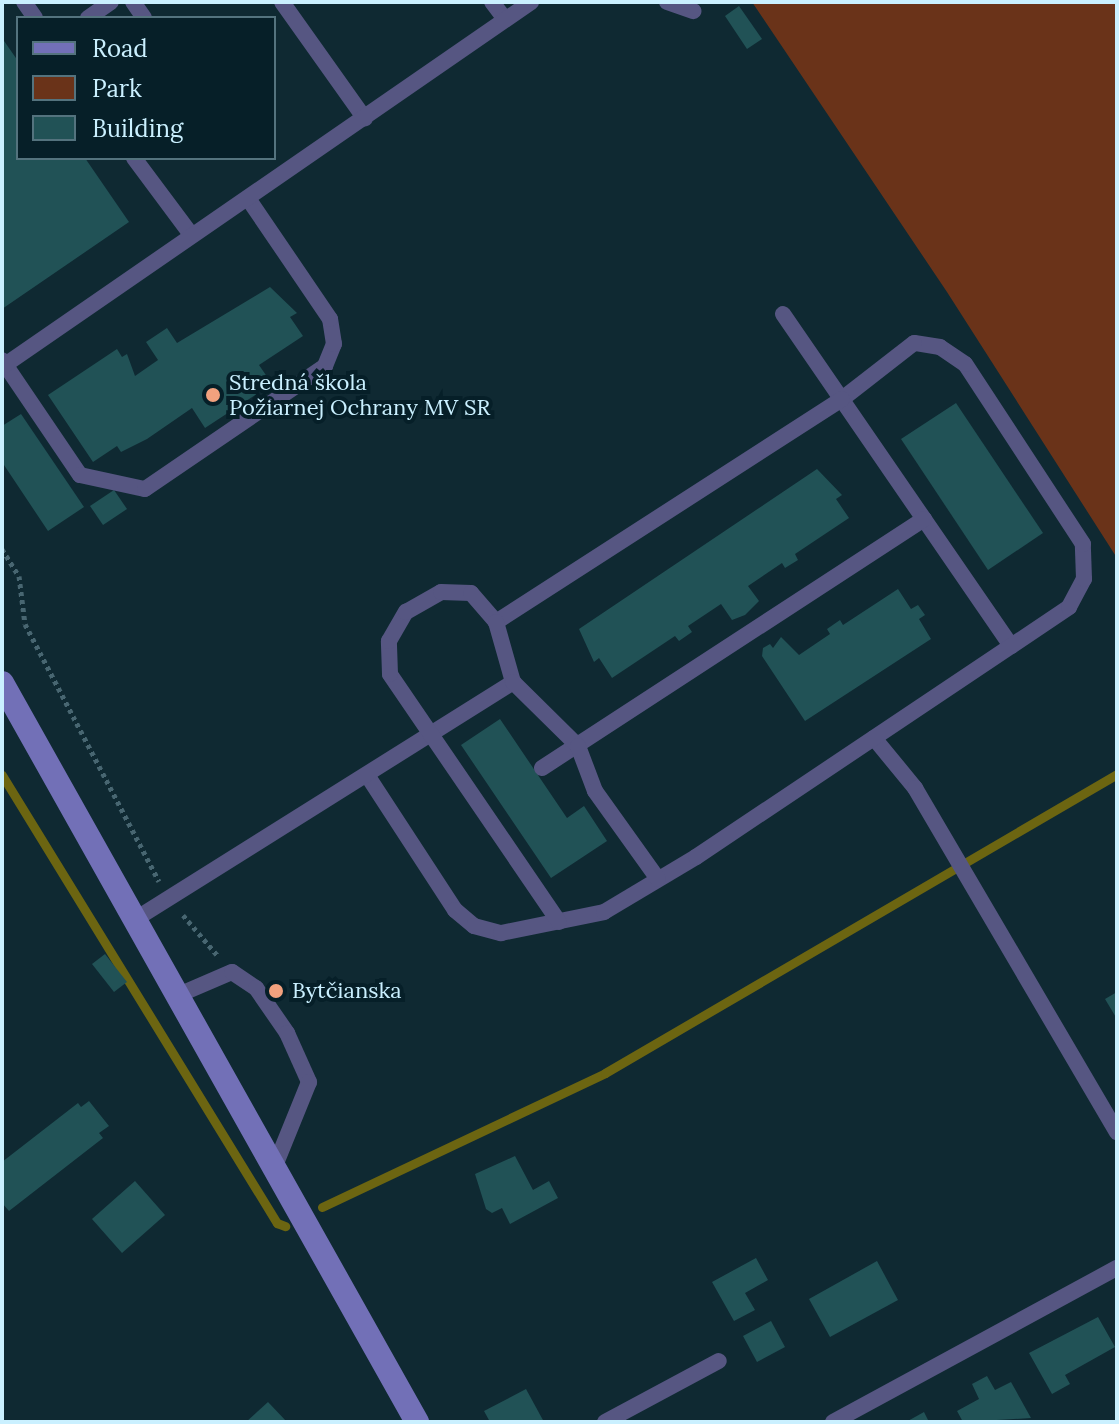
<!DOCTYPE html>
<html>
<head>
<meta charset="utf-8">
<style>
	body { margin:0 }
	#map { position:relative; width:1119px; height:1424px; overflow:hidden; background:#0f2932; font-family:Lora,serif }
	div>[style] { position:absolute }
	.green>* { inset:0; background:#6a3319 }
	.stream>* { height:9px; margin:-4.5px; padding:0 4.5px; transform-origin:4.5px; border-radius:4.5px; background:#6c6511 }
	.building>* { inset:0; background:#215256 }
	.path>* { height:5px; margin-top:-2.5px; transform-origin:0; background:repeating-linear-gradient(90deg,#486671 0 4px,transparent 0 8px) }
	.lane>* { height:16px; margin:-8px; padding:0 8px; transform-origin:8px; border-radius:8px; background:#565682 }
	.secondary>* { height:24px; margin:-12px; padding:0 12px; transform-origin:12px; border-radius:12px; background:#7270b7 }
	.dots>* { width:22px; height:22px; translate:-50% -50%; box-sizing:border-box; border:4px solid #061f28; border-radius:50% }
	span { translate:-50% -50%; white-space:nowrap; text-align:center; line-height:1.15; -webkit-text-stroke:8px #061f28; paint-order:stroke }
	.poi-label { font-size:22px; color:#caf0ff }
	.left { translate:0 -50%; text-align:left }
	.frame { position:absolute; inset:0; border:4px solid #caf0ff; pointer-events:none }
	.legend { position:absolute; left:16px; top:16px; width:260px; height:144px; box-sizing:border-box; background:#061f28; border:2px solid #54737e; margin:0; padding:10px 14px; list-style:none; font-size:24px; color:#caf0ff }
	.legend li { display:flex; align-items:center; gap:16px; height:40px }
	.legend b { width:40px; border:2px solid #54737e }
</style>
</head>
<body>
<div id="map">
	<div class="green">
		<i style="clip-path:polygon(752px 2px,1117px 2px,1117px 558px,947px 292px)"></i>
	</div>
	<div class="stream">
		<i style="left:2px;top:775px;width:526px;rotate:58.46deg"></i>
		<i style="left:277px;top:1223px;width:9px;rotate:21deg"></i>
		<i style="left:322px;top:1207px;width:313px;rotate:-25.3deg"></i>
		<i style="left:605px;top:1073px;width:593px;rotate:-30.28deg"></i>
	</div>
	<div class="building">
		<i style="clip-path:polygon(739px 6px,762px 39px,747px 49px,725px 16px)"></i>
		<i style="clip-path:polygon(2px 38px,18px 61px,18px 158px,85px 158px,129px 222px,2px 309px)"></i>
		<i style="clip-path:polygon(270px 287px,297px 313px,290px 317px,303px 336px,259px 365px,272px 384px,205px 428px,192px 408px,147px 439px,121px 452px,117px 446px,93px 462px,48px 395px,117px 349px,122px 357px,127px 354px,135px 376px,158px 360px,146px 342px,167px 328px,177px 343px)"></i>
		<i style="clip-path:polygon(956px 403px,1043px 533px,988px 570px,901px 439px)"></i>
		<i style="clip-path:polygon(21px 414px,84px 507px,48px 531px,2px 462px,2px 426px)"></i>
		<i style="clip-path:polygon(817px 469px,842px 495px,836px 499px,849px 518px,795px 554px,798px 560px,785px 568px,782px 563px,748px 586px,759px 601px,745px 615px,732px 620px,721px 604px,688px 626px,692px 632px,679px 641px,675px 636px,612px 678px,599px 658px,594px 662px,579px 629px)"></i>
		<i style="clip-path:polygon(114px 490px,127px 509px,103px 525px,90px 506px)"></i>
		<i style="clip-path:polygon(898px 589px,911px 609px,918px 605px,925px 615px,919px 619px,931px 639px,805px 721px,762px 656px,763px 648px,770px 644px,773px 648px,781px 637px,799px 655px,830px 634px,827px 629px,840px 620px,843px 625px)"></i>
		<i style="clip-path:polygon(500px 719px,567px 818px,584px 806px,607px 841px,551px 878px,461px 745px)"></i>
		<i style="clip-path:polygon(105px 954px,127px 982px,114px 992px,92px 964px)"></i>
		<i style="clip-path:polygon(1117px 992px,1117px 1019px,1105px 999px)"></i>
		<i style="clip-path:polygon(89px 1101px,109px 1126px,99px 1133px,103px 1138px,9px 1211px,2px 1203px,2px 1162px,78px 1103px,81px 1107px)"></i>
		<i style="clip-path:polygon(515px 1156px,533px 1190px,549px 1181px,558px 1198px,510px 1224px,502px 1208px,492px 1213px,486px 1209px,475px 1174px)"></i>
		<i style="clip-path:polygon(135px 1181px,165px 1215px,122px 1253px,92px 1219px)"></i>
		<i style="clip-path:polygon(756px 1258px,768px 1280px,745px 1293px,755px 1310px,734px 1321px,712px 1282px)"></i>
		<i style="clip-path:polygon(877px 1261px,898px 1300px,830px 1337px,809px 1299px)"></i>
		<i style="clip-path:polygon(1098px 1317px,1115px 1347px,1065px 1375px,1070px 1384px,1052px 1394px,1029px 1353px)"></i>
		<i style="clip-path:polygon(771px 1321px,785px 1347px,757px 1362px,743px 1336px)"></i>
		<i style="clip-path:polygon(987px 1376px,995px 1390px,1011px 1382px,1031px 1418px,963px 1422px,957px 1411px,979px 1399px,972px 1384px)"></i>
		<i style="clip-path:polygon(526px 1389px,544px 1422px,490px 1422px,484px 1411px)"></i>
		<i style="clip-path:polygon(268px 1402px,287px 1422px,246px 1422px)"></i>
		<i style="clip-path:polygon(924px 1412px,929px 1422px,906px 1422px)"></i>
	</div>
	<div class="path">
		<i style="left:2px;top:549px;width:32px;rotate:58deg"></i>
		<i style="left:19px;top:576px;width:48px;rotate:82.9deg"></i>
		<i style="left:25px;top:624px;width:290px;rotate:62.5deg"></i>
		<i style="left:183px;top:915px;width:54px;rotate:49.5deg"></i>
	</div>
	<div class="lane">
		<i style="left:24px;top:2px;width:19px;rotate:55deg"></i>
		<i style="left:133px;top:2px;width:19px;rotate:55deg"></i>
		<i style="left:282px;top:2px;width:143px;rotate:54.6deg"></i>
		<i style="left:492px;top:2px;width:21px;rotate:53deg"></i>
		<i style="left:667px;top:2px;width:28px;rotate:19deg"></i>
		<i style="left:88px;top:18px;width:28px;rotate:-35deg"></i>
		<i style="left:134px;top:158px;width:94px;rotate:53.3deg"></i>
		<i style="left:783px;top:314px;width:403px;rotate:55.5deg"></i>
		<i style="left:2px;top:360px;width:139px;rotate:55.9deg"></i>
		<i style="left:80px;top:475px;width:66px;rotate:12.2deg"></i>
		<i style="left:145px;top:489px;width:218px;rotate:-34.3deg"></i>
		<i style="left:325px;top:366px;width:24px;rotate:-68deg"></i>
		<i style="left:334px;top:344px;width:25px;rotate:-99deg"></i>
		<i style="left:330px;top:319px;width:144px;rotate:-124.2deg"></i>
		<i style="left:2px;top:367px;width:643px;rotate:-34.6deg"></i>
		<i style="left:874px;top:738px;width:65px;rotate:50.6deg"></i>
		<i style="left:915px;top:788px;width:399px;rotate:59.6deg"></i>
		<i style="left:542px;top:768px;width:456px;rotate:-33.1deg"></i>
		<i style="left:367px;top:775px;width:161px;rotate:56.9deg"></i>
		<i style="left:455px;top:910px;width:25px;rotate:40deg"></i>
		<i style="left:474px;top:926px;width:28px;rotate:15deg"></i>
		<i style="left:501px;top:933px;width:105px;rotate:-11.5deg"></i>
		<i style="left:604px;top:912px;width:107px;rotate:-30.9deg"></i>
		<i style="left:696px;top:857px;width:449px;rotate:-33.8deg"></i>
		<i style="left:1069px;top:607px;width:32px;rotate:-62deg"></i>
		<i style="left:1084px;top:579px;width:35px;rotate:-92deg"></i>
		<i style="left:1083px;top:544px;width:215px;rotate:-123.2deg"></i>
		<i style="left:965px;top:364px;width:30px;rotate:-146deg"></i>
		<i style="left:940px;top:347px;width:26px;rotate:-171deg"></i>
		<i style="left:914px;top:343px;width:91px;rotate:142.1deg"></i>
		<i style="left:842px;top:399px;width:412px;rotate:147.2deg"></i>
		<i style="left:134px;top:920px;width:448px;rotate:-32.1deg"></i>
		<i style="left:559px;top:922px;width:300px;rotate:-124.3deg"></i>
		<i style="left:390px;top:674px;width:33px;rotate:-92deg"></i>
		<i style="left:389px;top:641px;width:34px;rotate:-60deg"></i>
		<i style="left:406px;top:612px;width:40px;rotate:-29.7deg"></i>
		<i style="left:441px;top:592px;width:30px;rotate:2deg"></i>
		<i style="left:471px;top:593px;width:38px;rotate:49deg"></i>
		<i style="left:496px;top:622px;width:62px;rotate:74.2deg"></i>
		<i style="left:513px;top:682px;width:91px;rotate:44.6deg"></i>
		<i style="left:578px;top:746px;width:48px;rotate:69.3deg"></i>
		<i style="left:595px;top:791px;width:108px;rotate:54.4deg"></i>
		<i style="left:176px;top:996px;width:61px;rotate:-23.2deg"></i>
		<i style="left:232px;top:972px;width:29px;rotate:34deg"></i>
		<i style="left:256px;top:988px;width:55px;rotate:55.4deg"></i>
		<i style="left:287px;top:1033px;width:54px;rotate:65.8deg"></i>
		<i style="left:309px;top:1082px;width:93px;rotate:112.1deg"></i>
		<i style="left:605px;top:1422px;width:129px;rotate:-28.2deg"></i>
		<i style="left:833px;top:1422px;width:323px;rotate:-28.5deg"></i>
	</div>
	<div class="secondary">
		<i style="left:2px;top:683px;width:848px;rotate:60.68deg"></i>
	</div>
	<div class="dots">
		<i style="left:213px;top:395px;background:#f2a17e"></i>
		<i style="left:276px;top:991px;background:#f2a17e"></i>
	</div>
	<div class="poi-label">
		<span class="left" style="left:229px;top:395px">Stredná škola<br>Požiarnej Ochrany MV SR</span>
		<span class="left" style="left:292px;top:991px">Bytčianska</span>
	</div>
	<div class="frame"></div>
	<ul class="legend">
	<li><b style="height:10px;background:#7270b7"></b>Road</li>
	<li><b style="height:22px;background:#6a3319"></b>Park</li>
	<li><b style="height:22px;background:#215256"></b>Building</li>
	</ul>
</div>
</body>
</html>
